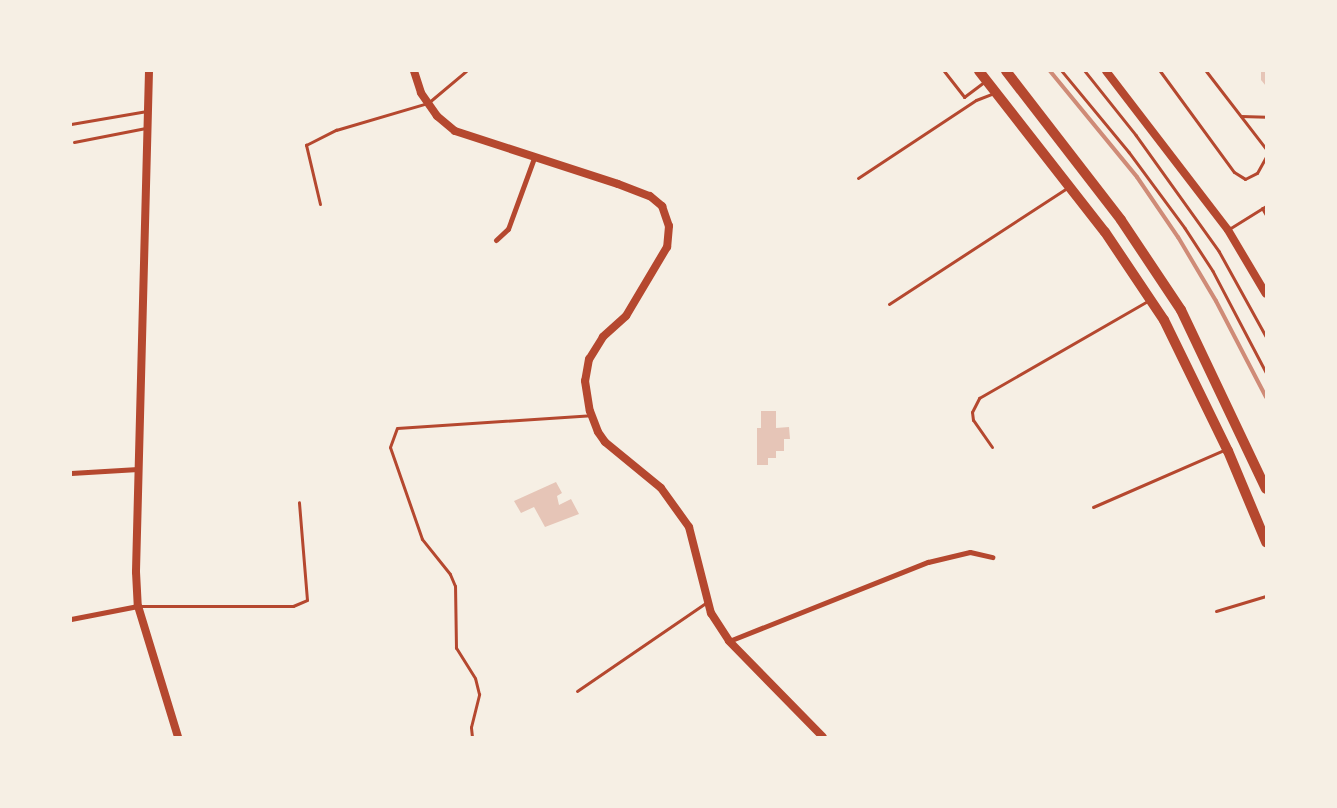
<!DOCTYPE html>
<html>
<head>
<meta charset="utf-8">
<style>
	body { margin:0 }
	#map { position:relative; width:1337px; height:808px; overflow:hidden; background:#f6efe4; font-family:"Space Grotesk",sans-serif }
	div>[style] { position:absolute }
	.building>* { inset:0; background:#e6c5b7 }
	.path>* { height:2.5px; margin:-1.25px; padding:0 1.25px; transform-origin:1.25px; border-radius:1.25px; background:#b5482f }
	.service>* { height:3px; margin:-1.5px; padding:0 1.5px; transform-origin:1.5px; border-radius:1.5px; background:#b5482f }
	.minor>* { height:5px; margin:-2.5px; padding:0 2.5px; transform-origin:2.5px; border-radius:2.5px; background:#b5482f }
	.tertiary>* { height:8px; margin:-4px; padding:0 4px; transform-origin:4px; border-radius:4px; background:#b5482f }
	.primary>* { height:10px; margin:-5px; padding:0 5px; transform-origin:5px; border-radius:5px; background:#b5482f }
	.rail>* { height:4px; margin:-2px; padding:0 2px; transform-origin:2px; border-radius:2px; background:#cf8b77 }
	span { translate:-50% -50%; white-space:nowrap; text-align:center; line-height:1.15; -webkit-text-stroke:4.5px #f6efe4; paint-order:stroke }
	.frame { position:absolute; inset:0; border:72px solid #f6efe4; pointer-events:none }
</style>
</head>
<body>
<div id="map">
	<div class="building">
		<i style="clip-path:polygon(1261px 71px,1266px 71px,1266px 86px,1261px 80px)"></i>
		<i style="clip-path:polygon(761px 411px,776px 411px,776px 428px,789px 427px,790px 439px,784px 439px,784px 451px,776px 451px,776px 458px,768px 458px,768px 465px,757px 465px,757px 428px,761px 428px)"></i>
		<i style="clip-path:polygon(556px 482px,562px 493px,557px 496px,559px 505px,571px 499px,579px 514px,545px 527px,534px 507px,521px 513px,514px 501px)"></i>
	</div>
	<div class="path">
		<i style="left:1062px;top:71px;width:105px;rotate:50.4deg"></i>
		<i style="left:1129px;top:152px;width:94px;rotate:53.6deg"></i>
		<i style="left:1185px;top:228px;width:51px;rotate:56.9deg"></i>
		<i style="left:1213px;top:271px;width:114px;rotate:62.3deg"></i>
		<i style="left:1085px;top:71px;width:82px;rotate:51.4deg"></i>
		<i style="left:1136px;top:135px;width:143px;rotate:54.4deg"></i>
		<i style="left:1219px;top:251px;width:97px;rotate:61.1deg"></i>
	</div>
	<div class="service">
		<i style="left:944px;top:71px;width:33px;rotate:52deg"></i>
		<i style="left:964px;top:97px;width:25px;rotate:-37deg"></i>
		<i style="left:1160px;top:71px;width:125px;rotate:53.8deg"></i>
		<i style="left:1234px;top:172px;width:13px;rotate:32deg"></i>
		<i style="left:1245px;top:179px;width:13px;rotate:-27deg"></i>
		<i style="left:1257px;top:173px;width:18px;rotate:-61deg"></i>
		<i style="left:1206px;top:71px;width:98px;rotate:52.4deg"></i>
		<i style="left:1241px;top:116px;width:25px;rotate:2deg"></i>
		<i style="left:71px;top:124px;width:77px;rotate:-9.7deg"></i>
		<i style="left:74px;top:142px;width:73px;rotate:-11deg"></i>
		<i style="left:858px;top:178px;width:141px;rotate:-33.5deg"></i>
		<i style="left:976px;top:100px;width:19px;rotate:-21deg"></i>
		<i style="left:320px;top:204px;width:61px;rotate:-103.3deg"></i>
		<i style="left:306px;top:145px;width:34px;rotate:-27deg"></i>
		<i style="left:336px;top:130px;width:96px;rotate:-16.4deg"></i>
		<i style="left:428px;top:103px;width:50px;rotate:-40.1deg"></i>
		<i style="left:1262px;top:208px;width:8px;rotate:60deg"></i>
		<i style="left:1229px;top:229px;width:44px;rotate:-31.9deg"></i>
		<i style="left:889px;top:304px;width:212px;rotate:-33.1deg"></i>
		<i style="left:992px;top:447px;width:33px;rotate:-125deg"></i>
		<i style="left:973px;top:420px;width:8px;rotate:-97deg"></i>
		<i style="left:972px;top:412px;width:16px;rotate:-63deg"></i>
		<i style="left:979px;top:398px;width:195px;rotate:-29.9deg"></i>
		<i style="left:1093px;top:507px;width:143px;rotate:-23.5deg"></i>
		<i style="left:138px;top:606px;width:155px"></i>
		<i style="left:293px;top:606px;width:15px;rotate:-23deg"></i>
		<i style="left:307px;top:600px;width:98px;rotate:-94.7deg"></i>
		<i style="left:1216px;top:611px;width:52px;rotate:-16.7deg"></i>
		<i style="left:577px;top:691px;width:158px;rotate:-34.4deg"></i>
		<i style="left:472px;top:737px;width:10px;rotate:-96deg"></i>
		<i style="left:471px;top:727px;width:34px;rotate:-76deg"></i>
		<i style="left:479px;top:694px;width:16px;rotate:-104deg"></i>
		<i style="left:475px;top:678px;width:36px;rotate:-122deg"></i>
		<i style="left:456px;top:648px;width:62px;rotate:-90.9deg"></i>
		<i style="left:455px;top:586px;width:13px;rotate:-113deg"></i>
		<i style="left:450px;top:574px;width:45px;rotate:-128.7deg"></i>
		<i style="left:422px;top:539px;width:97px;rotate:-109.2deg"></i>
		<i style="left:390px;top:447px;width:20px;rotate:-70deg"></i>
		<i style="left:397px;top:428px;width:194px;rotate:-3.8deg"></i>
	</div>
	<div class="minor">
		<i style="left:496px;top:240px;width:16px;rotate:-43deg"></i>
		<i style="left:508px;top:229px;width:76px;rotate:-69.9deg"></i>
		<i style="left:71px;top:473px;width:67px;rotate:-3.4deg"></i>
		<i style="left:71px;top:619px;width:68px;rotate:-11deg"></i>
		<i style="left:729px;top:641px;width:214px;rotate:-21.7deg"></i>
		<i style="left:928px;top:562px;width:43px;rotate:-13.4deg"></i>
		<i style="left:970px;top:552px;width:23px;rotate:13deg"></i>
	</div>
	<div class="tertiary">
		<i style="left:149px;top:71px;width:501px;rotate:91.49deg"></i>
		<i style="left:136px;top:572px;width:34px;rotate:87deg"></i>
		<i style="left:138px;top:606px;width:137px;rotate:73deg"></i>
		<i style="left:414px;top:71px;width:23px;rotate:72deg"></i>
		<i style="left:421px;top:93px;width:28px;rotate:55deg"></i>
		<i style="left:437px;top:116px;width:23px;rotate:40deg"></i>
		<i style="left:455px;top:131px;width:171px;rotate:18deg"></i>
		<i style="left:618px;top:184px;width:34px;rotate:21deg"></i>
		<i style="left:650px;top:196px;width:16px;rotate:40deg"></i>
		<i style="left:662px;top:206px;width:21px;rotate:71deg"></i>
		<i style="left:669px;top:226px;width:21px;rotate:95deg"></i>
		<i style="left:667px;top:247px;width:80px;rotate:120.7deg"></i>
		<i style="left:626px;top:316px;width:31px;rotate:138deg"></i>
		<i style="left:603px;top:337px;width:26px;rotate:122deg"></i>
		<i style="left:589px;top:359px;width:22px;rotate:100deg"></i>
		<i style="left:585px;top:381px;width:30px;rotate:81deg"></i>
		<i style="left:590px;top:411px;width:22px;rotate:69deg"></i>
		<i style="left:598px;top:432px;width:12px;rotate:55deg"></i>
		<i style="left:605px;top:442px;width:72px;rotate:39.4deg"></i>
		<i style="left:661px;top:488px;width:48px;rotate:54.3deg"></i>
		<i style="left:689px;top:527px;width:89px;rotate:75.7deg"></i>
		<i style="left:711px;top:613px;width:33px;rotate:57deg"></i>
		<i style="left:729px;top:641px;width:134px;rotate:45.6deg"></i>
		<i style="left:1106px;top:71px;width:200px;rotate:52.5deg"></i>
		<i style="left:1228px;top:230px;width:74px;rotate:59.3deg"></i>
	</div>
	<div class="primary">
		<i style="left:979px;top:71px;width:204px;rotate:52deg"></i>
		<i style="left:1105px;top:232px;width:106px;rotate:56.2deg"></i>
		<i style="left:1164px;top:320px;width:146px;rotate:64deg"></i>
		<i style="left:1228px;top:451px;width:99px;rotate:67.3deg"></i>
		<i style="left:1006px;top:71px;width:188px;rotate:52.3deg"></i>
		<i style="left:1121px;top:220px;width:108px;rotate:56.3deg"></i>
		<i style="left:1181px;top:310px;width:198px;rotate:64.6deg"></i>
	</div>
	<div class="rail">
		<i style="left:1050px;top:71px;width:137px;rotate:50.6deg"></i>
		<i style="left:1137px;top:177px;width:73px;rotate:55.7deg"></i>
		<i style="left:1178px;top:237px;width:74px;rotate:59.3deg"></i>
		<i style="left:1216px;top:301px;width:108px;rotate:62.5deg"></i>
	</div>
	<div class="frame"></div>
</div>
</body>
</html>
